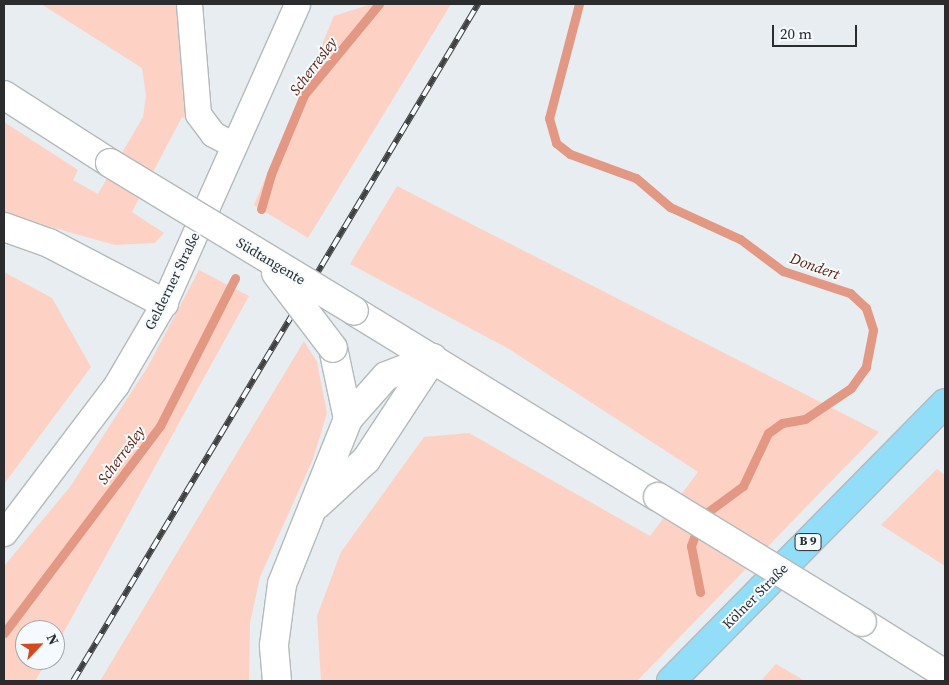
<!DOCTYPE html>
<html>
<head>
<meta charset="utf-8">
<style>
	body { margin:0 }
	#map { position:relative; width:949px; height:685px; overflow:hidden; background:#e7edf0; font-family:"Source Serif 4",serif }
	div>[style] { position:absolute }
	.green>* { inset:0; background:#fdd2c5 }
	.stream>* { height:9px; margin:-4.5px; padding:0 4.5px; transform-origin:4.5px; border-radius:4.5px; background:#e39883 }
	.roads { filter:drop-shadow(1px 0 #b4babc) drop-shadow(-1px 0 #b4babc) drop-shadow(0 1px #b4babc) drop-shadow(0 -1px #b4babc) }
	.street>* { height:25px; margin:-12.5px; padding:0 12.5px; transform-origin:12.5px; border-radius:12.5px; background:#fff }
	.secondary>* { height:28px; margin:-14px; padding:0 14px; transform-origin:14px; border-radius:14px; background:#fff }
	.primary>* { height:28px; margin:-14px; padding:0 14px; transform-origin:14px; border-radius:14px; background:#92ddf8 }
	.rail>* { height:5.5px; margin-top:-2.75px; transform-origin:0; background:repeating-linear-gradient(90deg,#f4fafd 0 11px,#3e4041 0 22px); box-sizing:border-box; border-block:1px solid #3e4041 }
	.bridges { filter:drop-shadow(1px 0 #b4babc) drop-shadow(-1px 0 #b4babc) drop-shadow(0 1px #b4babc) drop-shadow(0 -1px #b4babc) }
	.secondary-bridge>* { height:28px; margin:-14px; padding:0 14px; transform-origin:14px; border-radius:14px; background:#fff }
	span { translate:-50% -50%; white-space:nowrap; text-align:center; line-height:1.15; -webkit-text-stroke:4px #f4fafd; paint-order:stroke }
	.shield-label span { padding:1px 4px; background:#f4fafd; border:1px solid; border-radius:4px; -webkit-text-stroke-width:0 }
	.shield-label { font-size:12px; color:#2a2c2d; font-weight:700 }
	.street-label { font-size:14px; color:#2a2c2d }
	.water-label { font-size:15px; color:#5b1a05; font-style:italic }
	.frame { position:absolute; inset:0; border:5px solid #2a2c2d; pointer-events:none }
	.north { position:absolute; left:15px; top:620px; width:50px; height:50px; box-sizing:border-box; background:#f4fafd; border:1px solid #a3a8aa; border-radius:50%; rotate:66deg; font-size:14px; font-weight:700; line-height:20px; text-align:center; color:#2a2c2d }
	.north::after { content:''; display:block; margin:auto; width:18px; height:22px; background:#d34a1e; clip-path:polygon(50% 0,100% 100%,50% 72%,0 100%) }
	.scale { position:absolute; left:772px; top:25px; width:85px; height:22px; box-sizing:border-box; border:2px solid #2a2c2d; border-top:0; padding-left:6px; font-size:15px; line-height:18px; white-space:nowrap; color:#2a2c2d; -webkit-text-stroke:4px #f4fafd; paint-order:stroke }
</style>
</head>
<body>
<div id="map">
	<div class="green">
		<i style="clip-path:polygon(41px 4px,182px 4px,193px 121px,182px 117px,132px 212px,164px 233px,155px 243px,115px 245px,4px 214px,4px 122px,78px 170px,73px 180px,98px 194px,143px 117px,146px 96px,142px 68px)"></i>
		<i style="clip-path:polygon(371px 4px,451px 4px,308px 238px,254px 205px,334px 16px)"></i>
		<i style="clip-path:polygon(397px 186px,879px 432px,637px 681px,321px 681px,317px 616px,341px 552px,424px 437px,469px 433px,650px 536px,698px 472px,509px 349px,350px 264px)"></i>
		<i style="clip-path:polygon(199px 270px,249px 296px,55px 648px,55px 630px,25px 630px,25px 660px,48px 660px,35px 681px,4px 681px,4px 566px,70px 487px,147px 368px)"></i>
		<i style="clip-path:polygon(4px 272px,52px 298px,91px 367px,4px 484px)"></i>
		<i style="clip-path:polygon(304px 341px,317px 362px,327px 413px,313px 459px,260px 577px,250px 623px,249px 681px,100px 681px)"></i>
		<i style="clip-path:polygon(937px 469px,945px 475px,945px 566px,881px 525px)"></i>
		<i style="clip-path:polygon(776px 664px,805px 681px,761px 681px)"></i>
	</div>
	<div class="stream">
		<i style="left:579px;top:4px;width:118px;rotate:104.7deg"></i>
		<i style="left:549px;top:118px;width:26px;rotate:74deg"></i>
		<i style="left:556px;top:143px;width:18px;rotate:38deg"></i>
		<i style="left:570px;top:154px;width:70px;rotate:20deg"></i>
		<i style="left:636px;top:178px;width:45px;rotate:40.5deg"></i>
		<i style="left:670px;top:207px;width:77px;rotate:24.6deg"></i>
		<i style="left:740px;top:239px;width:54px;rotate:36.7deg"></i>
		<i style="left:783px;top:271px;width:71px;rotate:18.2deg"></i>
		<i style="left:850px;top:293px;width:22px;rotate:43deg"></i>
		<i style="left:866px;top:308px;width:23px;rotate:72deg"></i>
		<i style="left:873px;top:330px;width:38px;rotate:101deg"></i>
		<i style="left:866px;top:367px;width:26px;rotate:126deg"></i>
		<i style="left:851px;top:388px;width:55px;rotate:146deg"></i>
		<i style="left:805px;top:419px;width:23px;rotate:170deg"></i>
		<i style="left:782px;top:423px;width:17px;rotate:144deg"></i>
		<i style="left:768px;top:433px;width:59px;rotate:115.3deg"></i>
		<i style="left:743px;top:486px;width:52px;rotate:143.6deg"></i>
		<i style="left:701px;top:517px;width:31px;rotate:109deg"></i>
		<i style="left:691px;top:546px;width:47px;rotate:78.9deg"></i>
		<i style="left:261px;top:209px;width:36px;rotate:-74deg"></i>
		<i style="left:271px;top:174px;width:86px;rotate:-67.3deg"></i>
		<i style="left:304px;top:95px;width:118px;rotate:-50.5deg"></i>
		<i style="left:4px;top:633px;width:259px;rotate:-53deg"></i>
		<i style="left:160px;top:426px;width:166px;rotate:-63.1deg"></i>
	</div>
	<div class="roads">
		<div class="street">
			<i style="left:189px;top:4px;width:110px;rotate:85.3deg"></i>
			<i style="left:198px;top:114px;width:25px;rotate:53deg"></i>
			<i style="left:213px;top:134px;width:24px;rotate:28deg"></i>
			<i style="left:4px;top:533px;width:186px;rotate:-52.9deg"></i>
			<i style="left:116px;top:385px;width:95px;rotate:-59.7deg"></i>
			<i style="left:164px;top:303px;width:327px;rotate:-66deg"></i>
		</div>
		<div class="secondary">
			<i style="left:4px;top:95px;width:126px;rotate:32.7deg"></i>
			<i style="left:4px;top:227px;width:48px;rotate:19.6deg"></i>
			<i style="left:49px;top:243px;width:130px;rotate:27.6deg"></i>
			<i style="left:354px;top:311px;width:356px;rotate:31.5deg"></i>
			<i style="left:333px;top:348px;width:73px;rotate:78.1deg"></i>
			<i style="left:317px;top:505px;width:67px;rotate:-42.6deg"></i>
			<i style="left:366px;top:460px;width:122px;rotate:-56.7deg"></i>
			<i style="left:862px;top:622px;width:98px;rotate:32.1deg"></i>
			<i style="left:277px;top:681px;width:36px;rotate:-95deg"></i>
			<i style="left:274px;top:645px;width:62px;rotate:-82.5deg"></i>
			<i style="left:282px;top:584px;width:178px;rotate:-68.2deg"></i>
			<i style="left:348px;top:419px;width:57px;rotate:-48.5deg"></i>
			<i style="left:386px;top:376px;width:50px;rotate:-21deg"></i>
		</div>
		<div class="primary">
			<i style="left:671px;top:681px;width:390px;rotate:-45.4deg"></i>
		</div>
	</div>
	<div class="rail">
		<i style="left:73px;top:681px;width:789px;rotate:-59.11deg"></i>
	</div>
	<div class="bridges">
		<div class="secondary-bridge">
			<i style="left:110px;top:163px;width:285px;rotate:31.2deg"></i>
			<i style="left:276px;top:273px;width:94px;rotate:52.8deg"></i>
			<i style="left:658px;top:497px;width:239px;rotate:31.5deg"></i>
		</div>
	</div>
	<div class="shield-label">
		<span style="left:808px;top:542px">B 9</span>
	</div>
	<div class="street-label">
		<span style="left:271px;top:261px;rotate:31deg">Südtangente</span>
		<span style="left:172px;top:281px;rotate:-64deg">Gelderner Straße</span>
		<span style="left:755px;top:596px;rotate:-45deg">Kölner Straße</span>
	</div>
	<div class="water-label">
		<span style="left:313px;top:66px;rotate:-53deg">Scherresley</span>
		<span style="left:815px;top:266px;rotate:20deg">Dondert</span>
		<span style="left:121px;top:455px;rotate:-53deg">Scherresley</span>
	</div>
	<div class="frame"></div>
	<div class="north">N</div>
	<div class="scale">20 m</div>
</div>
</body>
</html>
